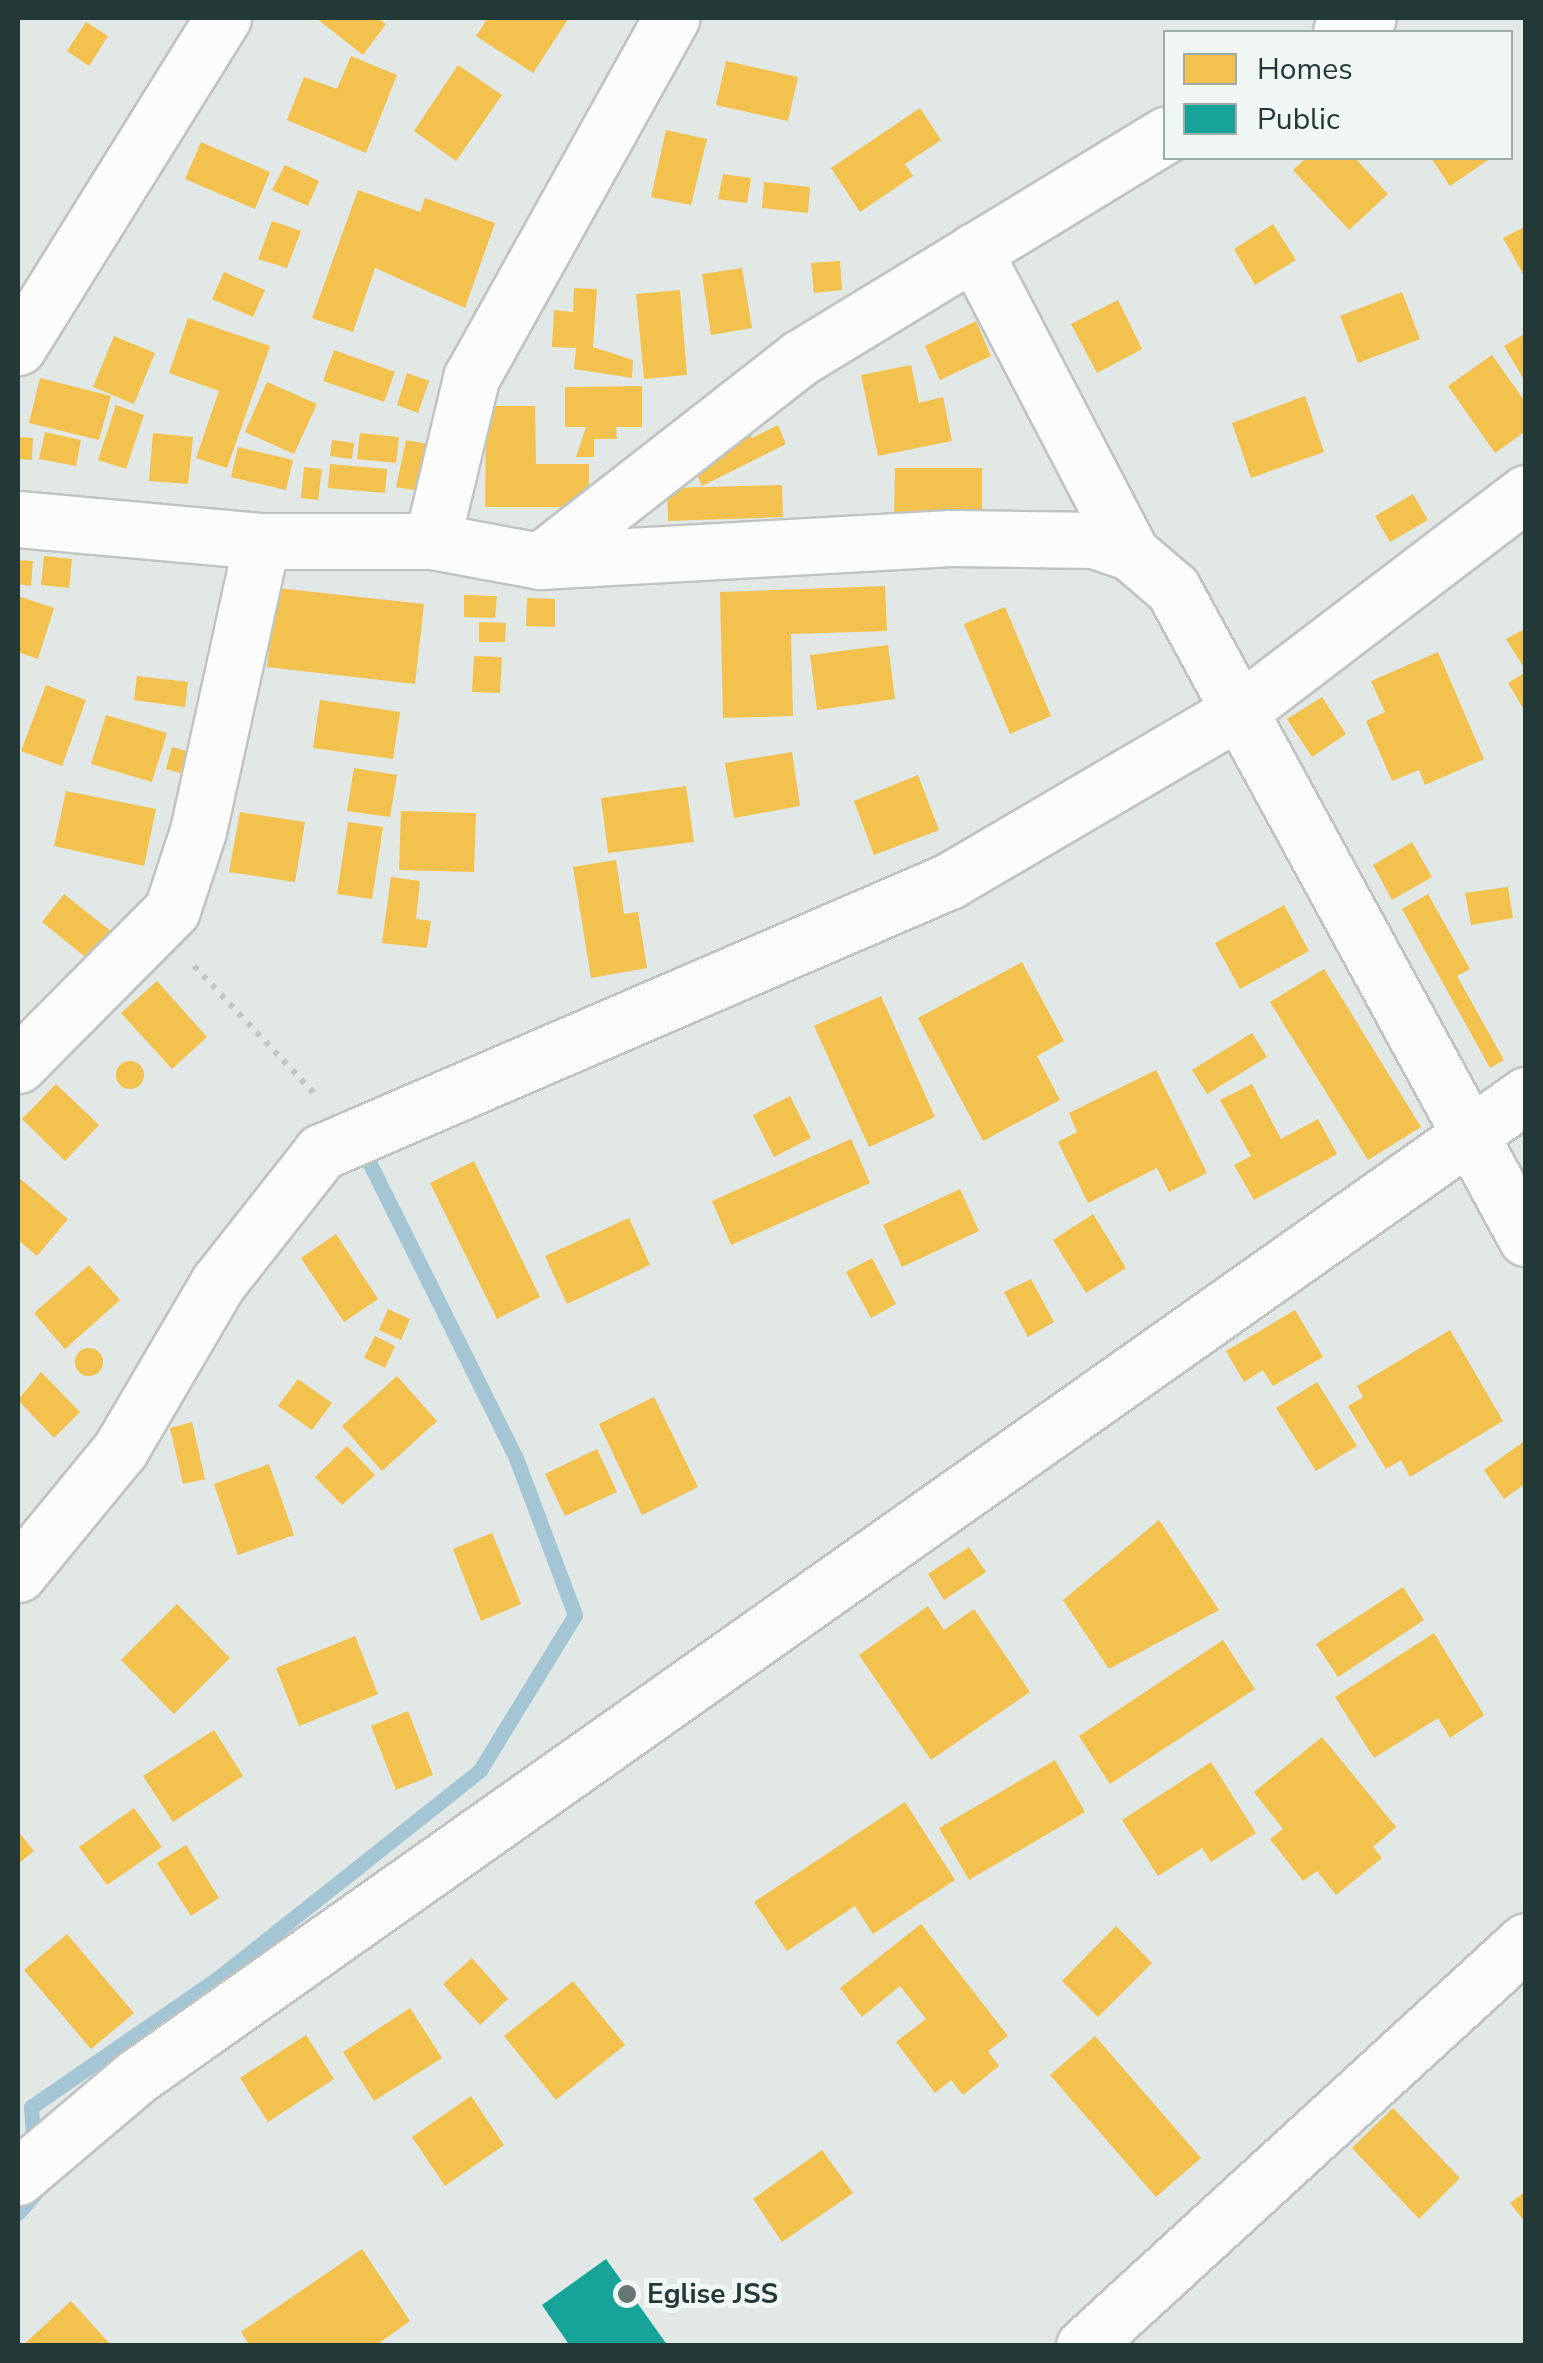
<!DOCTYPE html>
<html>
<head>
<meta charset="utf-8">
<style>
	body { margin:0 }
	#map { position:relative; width:1543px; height:2363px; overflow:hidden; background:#e2e8e6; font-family:"Nunito Sans",sans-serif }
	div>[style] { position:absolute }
	.homes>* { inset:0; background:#f2c14e }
	.round { border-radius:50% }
	.public>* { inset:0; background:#17a398 }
	.stream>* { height:15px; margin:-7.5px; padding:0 7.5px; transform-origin:7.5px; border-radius:7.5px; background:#a4c5d4 }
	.path>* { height:6px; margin-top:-3px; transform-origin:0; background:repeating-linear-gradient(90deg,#c0c8c7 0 5px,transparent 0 13px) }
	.roads { filter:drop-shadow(2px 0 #bfc4c3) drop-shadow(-2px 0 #bfc4c3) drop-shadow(0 2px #bfc4c3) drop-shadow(0 -2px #bfc4c3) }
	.street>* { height:55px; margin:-27.5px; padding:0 27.5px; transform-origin:27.5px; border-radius:27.5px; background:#fbfcfb }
	.secondary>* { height:55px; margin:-27.5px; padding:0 27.5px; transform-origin:27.5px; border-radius:27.5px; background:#fbfcfb }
	.dots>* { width:28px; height:28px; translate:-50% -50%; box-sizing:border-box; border:5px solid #f0f7f5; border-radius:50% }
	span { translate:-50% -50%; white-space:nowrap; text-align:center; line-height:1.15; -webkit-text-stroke:10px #f0f7f5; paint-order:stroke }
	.poi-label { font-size:28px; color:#223937; font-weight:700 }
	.left { translate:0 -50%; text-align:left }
	.frame { position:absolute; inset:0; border:20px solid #223937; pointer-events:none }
	.legend { position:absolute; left:1163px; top:30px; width:350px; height:130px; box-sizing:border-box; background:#f0f7f5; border:2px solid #9eaba9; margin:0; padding:12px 18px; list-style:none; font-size:30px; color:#223937 }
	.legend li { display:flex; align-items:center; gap:20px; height:50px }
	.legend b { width:50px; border:2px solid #9eaba9 }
</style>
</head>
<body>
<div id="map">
	<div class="homes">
		<i style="clip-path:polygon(316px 18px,377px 18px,386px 24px,363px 55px)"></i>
		<i style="clip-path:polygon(488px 18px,569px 18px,533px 73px,476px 36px)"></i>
		<i style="clip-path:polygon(86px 22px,108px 36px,89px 66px,67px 51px)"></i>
		<i style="clip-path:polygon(351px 56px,397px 75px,366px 153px,287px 120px,304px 77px,337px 89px)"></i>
		<i style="clip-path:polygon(726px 61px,798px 77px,788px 121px,716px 105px)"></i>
		<i style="clip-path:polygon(458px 65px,502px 95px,456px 161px,414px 131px)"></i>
		<i style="clip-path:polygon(920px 108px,941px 140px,905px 164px,913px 176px,860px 212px,831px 168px)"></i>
		<i style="clip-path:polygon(666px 130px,707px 139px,691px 205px,651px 197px)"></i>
		<i style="clip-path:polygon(201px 142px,270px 172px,255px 209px,185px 179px)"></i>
		<i style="clip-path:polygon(1306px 158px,1355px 158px,1388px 194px,1349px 230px,1293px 170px)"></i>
		<i style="clip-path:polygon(1431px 158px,1491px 158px,1450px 186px)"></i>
		<i style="clip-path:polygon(285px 165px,319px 181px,308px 206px,272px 190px)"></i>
		<i style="clip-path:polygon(723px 174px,751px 178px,747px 203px,718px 199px)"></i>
		<i style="clip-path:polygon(764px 182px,810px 187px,808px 213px,762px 208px)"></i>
		<i style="clip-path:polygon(358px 190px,420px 212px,425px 198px,495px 223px,465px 308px,375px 268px,353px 332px,312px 318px)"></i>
		<i style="clip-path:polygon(272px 221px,301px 231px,287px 268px,258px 259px)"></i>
		<i style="clip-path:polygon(1273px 224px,1296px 260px,1255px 285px,1234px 249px)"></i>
		<i style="clip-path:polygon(1526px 226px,1526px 279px,1503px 238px)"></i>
		<i style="clip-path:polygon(840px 261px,842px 290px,814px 293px,811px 263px)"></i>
		<i style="clip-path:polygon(742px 268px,752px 328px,711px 335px,702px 274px)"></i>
		<i style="clip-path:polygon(224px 272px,265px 290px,253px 317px,212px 299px)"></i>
		<i style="clip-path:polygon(574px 288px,597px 289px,593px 347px,633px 360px,632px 378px,574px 369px,576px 348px,552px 347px,554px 310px,573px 312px)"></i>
		<i style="clip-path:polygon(680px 290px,687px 375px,644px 379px,636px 294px)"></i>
		<i style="clip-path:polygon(1402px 292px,1420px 339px,1358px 363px,1340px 316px)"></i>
		<i style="clip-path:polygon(1118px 300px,1142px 349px,1097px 373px,1071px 324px)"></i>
		<i style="clip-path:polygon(188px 318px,270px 346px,227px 468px,196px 458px,219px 391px,169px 373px)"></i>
		<i style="clip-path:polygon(976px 321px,991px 356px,940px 380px,925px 346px)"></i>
		<i style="clip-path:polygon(1526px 333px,1526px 383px,1504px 346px)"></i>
		<i style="clip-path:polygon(114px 336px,155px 353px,134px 404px,93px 387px)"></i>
		<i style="clip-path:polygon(334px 350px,395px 372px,384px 402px,323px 381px)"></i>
		<i style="clip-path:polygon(1492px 355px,1526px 403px,1526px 431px,1495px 453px,1448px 386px)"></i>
		<i style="clip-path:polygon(911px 365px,919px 403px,943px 397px,952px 441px,878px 456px,861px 375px)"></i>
		<i style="clip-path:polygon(407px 373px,429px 381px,418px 413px,397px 405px)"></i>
		<i style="clip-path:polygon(40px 378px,111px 396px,99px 440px,29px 423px)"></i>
		<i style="clip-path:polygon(267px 382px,317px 404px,294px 454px,245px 432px)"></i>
		<i style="clip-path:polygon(642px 386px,642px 427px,616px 427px,617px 439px,594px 439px,594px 457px,576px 457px,586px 427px,565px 427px,565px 387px)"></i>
		<i style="clip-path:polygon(1305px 396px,1324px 452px,1251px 478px,1232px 423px)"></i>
		<i style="clip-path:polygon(116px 405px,144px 415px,126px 469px,98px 460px)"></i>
		<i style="clip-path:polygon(486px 406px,535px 406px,536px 464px,589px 464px,589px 507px,485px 507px)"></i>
		<i style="clip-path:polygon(778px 425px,786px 444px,702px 486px,688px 455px,745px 426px,752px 438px)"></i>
		<i style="clip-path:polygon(45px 432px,81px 440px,76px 466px,39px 459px)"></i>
		<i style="clip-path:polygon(153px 433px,193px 437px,188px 484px,149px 481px)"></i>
		<i style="clip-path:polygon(360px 433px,399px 437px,396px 463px,357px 459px)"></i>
		<i style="clip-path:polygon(18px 437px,33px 438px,32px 460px,18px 459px)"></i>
		<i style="clip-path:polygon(332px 440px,354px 443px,352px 459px,330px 456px)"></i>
		<i style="clip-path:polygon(406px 440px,433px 445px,425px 492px,396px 487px)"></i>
		<i style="clip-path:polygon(238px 447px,293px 460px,286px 490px,231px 477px)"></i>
		<i style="clip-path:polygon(330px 464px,387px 469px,385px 493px,328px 488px)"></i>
		<i style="clip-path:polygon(304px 467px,322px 469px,318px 500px,301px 498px)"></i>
		<i style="clip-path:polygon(895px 468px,982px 468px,982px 517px,894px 517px)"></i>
		<i style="clip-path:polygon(782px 485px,783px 517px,668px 521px,667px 488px)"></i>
		<i style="clip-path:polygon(1413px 494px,1428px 520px,1390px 542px,1375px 516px)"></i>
		<i style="clip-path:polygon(44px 556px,72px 559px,69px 588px,41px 585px)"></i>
		<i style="clip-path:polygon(18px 560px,33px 561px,31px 586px,18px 584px)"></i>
		<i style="clip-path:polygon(885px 586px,887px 631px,791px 634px,793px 716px,723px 718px,720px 592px)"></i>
		<i style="clip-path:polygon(277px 588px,424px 604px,415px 684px,267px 667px)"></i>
		<i style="clip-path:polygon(464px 595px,497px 596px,495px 618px,464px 617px)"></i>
		<i style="clip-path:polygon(18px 596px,54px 608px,38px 659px,18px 652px)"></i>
		<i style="clip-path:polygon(527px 598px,555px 599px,555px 627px,526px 626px)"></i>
		<i style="clip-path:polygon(1005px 607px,1051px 716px,1010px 734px,964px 624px)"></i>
		<i style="clip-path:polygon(479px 622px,506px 623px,505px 642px,479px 642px)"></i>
		<i style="clip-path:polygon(1526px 628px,1526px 671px,1506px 639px)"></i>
		<i style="clip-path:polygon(888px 645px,895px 699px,817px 710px,810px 655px)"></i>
		<i style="clip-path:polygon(1438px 652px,1484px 759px,1425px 785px,1419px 770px,1392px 781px,1366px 721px,1385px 712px,1371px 681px)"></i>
		<i style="clip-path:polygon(474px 656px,502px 657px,500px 693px,472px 692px)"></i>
		<i style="clip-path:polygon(1526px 672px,1526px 713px,1508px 683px)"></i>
		<i style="clip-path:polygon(137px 676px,188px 682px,185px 707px,134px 700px)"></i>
		<i style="clip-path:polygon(46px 685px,86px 700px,62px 766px,21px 751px)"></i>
		<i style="clip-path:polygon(1322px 697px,1346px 734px,1312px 757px,1287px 719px)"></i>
		<i style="clip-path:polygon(320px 700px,400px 712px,393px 759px,313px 748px)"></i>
		<i style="clip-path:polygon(106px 715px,167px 733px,152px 782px,91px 764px)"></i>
		<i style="clip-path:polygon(172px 747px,200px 755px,193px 777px,166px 769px)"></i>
		<i style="clip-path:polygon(792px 752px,800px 806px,734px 818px,725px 763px)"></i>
		<i style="clip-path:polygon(354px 768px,397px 775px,390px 817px,347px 811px)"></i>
		<i style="clip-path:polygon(918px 775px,939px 830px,874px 855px,854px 801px)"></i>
		<i style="clip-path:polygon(686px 786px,694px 842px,608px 853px,601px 798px)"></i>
		<i style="clip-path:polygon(66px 791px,156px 809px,144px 866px,54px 846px)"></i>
		<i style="clip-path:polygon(401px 811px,476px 813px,474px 872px,399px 870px)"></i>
		<i style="clip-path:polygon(240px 812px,305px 822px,295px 882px,229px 872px)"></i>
		<i style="clip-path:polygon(348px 822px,383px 827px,372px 899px,337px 894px)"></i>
		<i style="clip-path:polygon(1412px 842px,1432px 877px,1392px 900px,1373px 865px)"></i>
		<i style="clip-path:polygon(616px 860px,624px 914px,638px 912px,647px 968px,591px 978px,573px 867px)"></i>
		<i style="clip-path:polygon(391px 877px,420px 881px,416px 919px,431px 921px,427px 948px,382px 943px)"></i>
		<i style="clip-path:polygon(1508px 887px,1513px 918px,1471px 925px,1465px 893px)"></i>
		<i style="clip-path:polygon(64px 894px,117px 936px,94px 964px,42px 922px)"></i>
		<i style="clip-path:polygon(1428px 894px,1470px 969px,1457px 976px,1504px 1060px,1490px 1068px,1402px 909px)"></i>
		<i style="clip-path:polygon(1284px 905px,1309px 951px,1240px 989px,1215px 943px)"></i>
		<i style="clip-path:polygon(1022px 962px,1064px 1041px,1037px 1056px,1060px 1100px,983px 1141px,918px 1018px)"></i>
		<i style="clip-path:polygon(1324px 969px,1421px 1127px,1368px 1160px,1270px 1002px)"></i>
		<i style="clip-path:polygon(157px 981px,207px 1037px,172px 1069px,121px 1013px)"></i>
		<i style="clip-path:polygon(881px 996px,935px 1117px,869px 1147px,814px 1026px)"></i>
		<i style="clip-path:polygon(1252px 1033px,1267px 1057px,1207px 1094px,1192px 1070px)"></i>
		<i class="round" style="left:116px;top:1061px;width:28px;height:28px"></i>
		<i style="clip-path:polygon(1156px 1070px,1207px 1173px,1169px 1192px,1157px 1168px,1088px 1203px,1058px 1142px,1077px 1132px,1069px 1113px)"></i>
		<i style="clip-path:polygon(56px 1084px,99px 1125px,65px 1161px,22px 1119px)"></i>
		<i style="clip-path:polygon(1252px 1084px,1281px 1139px,1318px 1119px,1337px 1154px,1254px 1200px,1234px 1165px,1251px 1156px,1220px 1100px)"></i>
		<i style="clip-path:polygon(790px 1096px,811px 1138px,774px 1157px,753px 1115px)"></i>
		<i style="clip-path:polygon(851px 1139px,870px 1183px,731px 1245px,712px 1201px)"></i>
		<i style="clip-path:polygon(474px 1161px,540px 1297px,497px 1319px,430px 1183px)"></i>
		<i style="clip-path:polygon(18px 1177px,68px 1219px,37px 1256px,18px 1240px)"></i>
		<i style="clip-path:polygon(960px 1189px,979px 1231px,902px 1267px,883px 1225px)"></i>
		<i style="clip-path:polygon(1093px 1214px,1126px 1268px,1086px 1293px,1053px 1240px)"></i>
		<i style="clip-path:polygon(629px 1218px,650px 1265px,567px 1304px,545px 1256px)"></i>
		<i style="clip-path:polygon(336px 1234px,378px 1299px,344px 1322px,301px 1258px)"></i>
		<i style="clip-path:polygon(872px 1258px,896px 1304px,871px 1318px,846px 1272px)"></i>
		<i style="clip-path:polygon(89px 1265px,120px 1300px,65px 1349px,34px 1313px)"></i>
		<i style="clip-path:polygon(1031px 1279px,1054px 1322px,1028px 1337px,1004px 1292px)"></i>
		<i style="clip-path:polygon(388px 1309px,410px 1319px,401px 1340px,379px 1330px)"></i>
		<i style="clip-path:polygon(1295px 1310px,1323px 1357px,1273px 1386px,1263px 1370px,1244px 1382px,1226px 1351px)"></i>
		<i style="clip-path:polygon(1450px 1330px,1503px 1421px,1410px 1477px,1401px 1460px,1386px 1469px,1348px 1406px,1363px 1397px,1357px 1386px)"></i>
		<i style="clip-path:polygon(375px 1336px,395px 1346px,385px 1368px,364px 1358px)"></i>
		<i class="round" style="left:75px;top:1348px;width:28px;height:28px"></i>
		<i style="clip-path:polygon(41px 1372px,80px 1412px,54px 1438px,18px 1400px)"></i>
		<i style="clip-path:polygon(397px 1376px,437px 1421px,382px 1471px,342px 1426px)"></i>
		<i style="clip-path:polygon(298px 1379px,332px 1403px,312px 1430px,278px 1406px)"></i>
		<i style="clip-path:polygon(1317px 1382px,1357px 1446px,1316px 1471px,1276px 1408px)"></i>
		<i style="clip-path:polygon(654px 1397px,698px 1487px,642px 1515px,599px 1424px)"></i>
		<i style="clip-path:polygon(192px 1422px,205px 1479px,183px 1484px,170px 1428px)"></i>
		<i style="clip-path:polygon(1526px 1440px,1526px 1483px,1504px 1499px,1484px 1470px)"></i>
		<i style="clip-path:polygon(347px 1446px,375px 1475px,342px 1505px,315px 1477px)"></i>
		<i style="clip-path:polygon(597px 1449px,617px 1492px,565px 1516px,545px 1474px)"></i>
		<i style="clip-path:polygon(269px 1464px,294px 1535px,238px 1555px,214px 1484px)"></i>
		<i style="clip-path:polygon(1159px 1520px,1219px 1610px,1109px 1669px,1063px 1600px)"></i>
		<i style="clip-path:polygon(492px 1533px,521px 1604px,481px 1621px,453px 1549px)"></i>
		<i style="clip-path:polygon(969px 1547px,986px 1572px,944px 1600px,928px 1574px)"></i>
		<i style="clip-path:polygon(1403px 1587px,1424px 1620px,1338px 1677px,1316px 1644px)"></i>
		<i style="clip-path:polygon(177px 1604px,230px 1658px,174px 1714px,121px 1660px)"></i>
		<i style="clip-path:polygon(928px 1606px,944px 1630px,974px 1609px,1030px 1692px,931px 1760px,859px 1655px)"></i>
		<i style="clip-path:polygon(1434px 1633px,1484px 1715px,1450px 1738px,1438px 1718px,1374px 1758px,1335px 1697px)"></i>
		<i style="clip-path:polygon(355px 1636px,378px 1694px,299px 1726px,276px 1668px)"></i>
		<i style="clip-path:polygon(1223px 1640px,1255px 1689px,1110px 1784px,1079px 1736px)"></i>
		<i style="clip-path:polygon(408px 1711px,433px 1775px,396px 1790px,371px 1726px)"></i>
		<i style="clip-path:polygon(214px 1730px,243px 1776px,173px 1822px,143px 1776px)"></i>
		<i style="clip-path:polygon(1322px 1737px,1396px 1827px,1373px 1847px,1382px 1858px,1336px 1895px,1317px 1871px,1303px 1881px,1270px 1839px,1283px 1829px,1254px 1792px)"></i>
		<i style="clip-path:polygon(1055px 1760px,1085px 1812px,969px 1880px,939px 1828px)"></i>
		<i style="clip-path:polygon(1211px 1762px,1256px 1833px,1211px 1862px,1202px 1848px,1158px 1876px,1122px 1820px)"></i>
		<i style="clip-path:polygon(905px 1802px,955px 1880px,873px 1934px,855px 1906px,787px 1951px,754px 1902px)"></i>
		<i style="clip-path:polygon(134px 1808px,162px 1847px,107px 1885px,79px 1847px)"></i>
		<i style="clip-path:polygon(18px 1831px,34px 1851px,18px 1864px)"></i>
		<i style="clip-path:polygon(186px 1845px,219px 1898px,191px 1916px,157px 1863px)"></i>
		<i style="clip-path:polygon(921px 1924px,1008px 2036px,988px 2051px,999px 2066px,963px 2095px,951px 2080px,935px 2093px,896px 2042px,926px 2019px,900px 1986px,862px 2017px,840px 1988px)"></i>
		<i style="clip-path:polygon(1116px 1926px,1152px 1963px,1098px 2017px,1062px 1981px)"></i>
		<i style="clip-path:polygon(67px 1934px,134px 2013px,91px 2049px,24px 1970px)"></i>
		<i style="clip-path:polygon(472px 1958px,508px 1999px,480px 2025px,443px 1984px)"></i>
		<i style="clip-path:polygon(573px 1981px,625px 2045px,556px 2100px,504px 2036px)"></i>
		<i style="clip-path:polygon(410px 2008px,442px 2058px,374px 2101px,343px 2052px)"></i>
		<i style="clip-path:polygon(306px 2035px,334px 2079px,268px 2122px,240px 2078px)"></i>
		<i style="clip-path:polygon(1095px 2036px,1201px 2158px,1156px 2197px,1050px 2075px)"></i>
		<i style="clip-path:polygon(471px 2096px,504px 2145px,445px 2186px,412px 2137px)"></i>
		<i style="clip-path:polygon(1393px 2108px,1460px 2178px,1419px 2219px,1352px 2148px)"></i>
		<i style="clip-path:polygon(822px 2150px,853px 2193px,782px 2242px,753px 2199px)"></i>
		<i style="clip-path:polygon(1526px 2191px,1526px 2223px,1510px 2203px)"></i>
		<i style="clip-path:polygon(362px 2249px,410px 2321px,375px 2346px,250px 2346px,241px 2332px)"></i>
		<i style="clip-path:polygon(71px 2301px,112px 2346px,22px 2346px)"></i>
	</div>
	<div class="public">
		<i style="clip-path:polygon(606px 2259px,668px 2346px,570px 2346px,542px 2305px)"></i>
	</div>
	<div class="stream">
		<i style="left:34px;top:2147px;width:40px;rotate:-94.3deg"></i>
		<i style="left:31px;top:2107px;width:227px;rotate:-34.6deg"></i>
		<i style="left:218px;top:1978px;width:335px;rotate:-38.4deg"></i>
		<i style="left:480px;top:1770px;width:182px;rotate:-58.5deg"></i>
		<i style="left:575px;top:1615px;width:168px;rotate:-110.6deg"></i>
		<i style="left:516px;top:1458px;width:351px;rotate:-116.4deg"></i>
		<i style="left:18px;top:2213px;width:30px;rotate:-49deg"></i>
	</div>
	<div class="path">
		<i style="left:194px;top:966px;width:178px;rotate:46.6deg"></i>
	</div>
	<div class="roads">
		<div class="street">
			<i style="left:1341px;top:32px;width:30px;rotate:-28deg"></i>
			<i style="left:974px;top:251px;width:340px;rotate:62.5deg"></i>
			<i style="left:18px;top:347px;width:388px;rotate:-58.1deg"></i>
			<i style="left:432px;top:541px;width:168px;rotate:-76.5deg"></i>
			<i style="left:471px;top:378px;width:412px;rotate:-60.9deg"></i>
			<i style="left:540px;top:561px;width:330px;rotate:-38deg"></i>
			<i style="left:800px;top:358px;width:429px;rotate:-31.4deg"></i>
			<i style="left:18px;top:1065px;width:218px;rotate:-45.2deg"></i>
			<i style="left:172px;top:910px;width:83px;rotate:-71.8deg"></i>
			<i style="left:198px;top:831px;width:297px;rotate:-77.6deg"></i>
			<i style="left:18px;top:1574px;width:161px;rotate:-50.6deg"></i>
			<i style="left:120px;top:1450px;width:194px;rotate:-59.6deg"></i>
			<i style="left:218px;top:1283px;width:167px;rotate:-51.8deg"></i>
			<i style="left:321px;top:1152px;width:684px;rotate:-23.34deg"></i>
			<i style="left:949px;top:881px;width:338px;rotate:-30.4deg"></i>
			<i style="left:1241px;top:710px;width:358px;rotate:-37.3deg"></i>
			<i style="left:18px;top:2177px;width:155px;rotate:-40.3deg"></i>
			<i style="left:136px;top:2077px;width:1702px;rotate:-35.24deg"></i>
			<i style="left:1084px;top:2346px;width:599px;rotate:-42.5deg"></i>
		</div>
		<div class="secondary">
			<i style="left:18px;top:519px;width:245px;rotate:5.2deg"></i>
			<i style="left:262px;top:541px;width:170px"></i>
			<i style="left:432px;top:541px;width:110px;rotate:10.5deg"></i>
			<i style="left:540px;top:561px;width:412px;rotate:-3.2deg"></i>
			<i style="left:951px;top:538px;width:143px;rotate:0.8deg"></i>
			<i style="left:1094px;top:540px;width:39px;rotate:19deg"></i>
			<i style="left:1131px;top:553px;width:55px;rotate:40.6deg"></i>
			<i style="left:1173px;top:589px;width:739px;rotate:61.46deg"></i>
		</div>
	</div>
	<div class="dots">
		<i style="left:627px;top:2294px;background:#657674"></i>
	</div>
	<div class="poi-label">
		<span class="left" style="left:647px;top:2294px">Eglise JSS</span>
	</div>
	<div class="frame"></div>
	<ul class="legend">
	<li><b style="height:28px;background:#f2c14e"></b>Homes</li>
	<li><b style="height:28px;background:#17a398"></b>Public</li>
	</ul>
</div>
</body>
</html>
